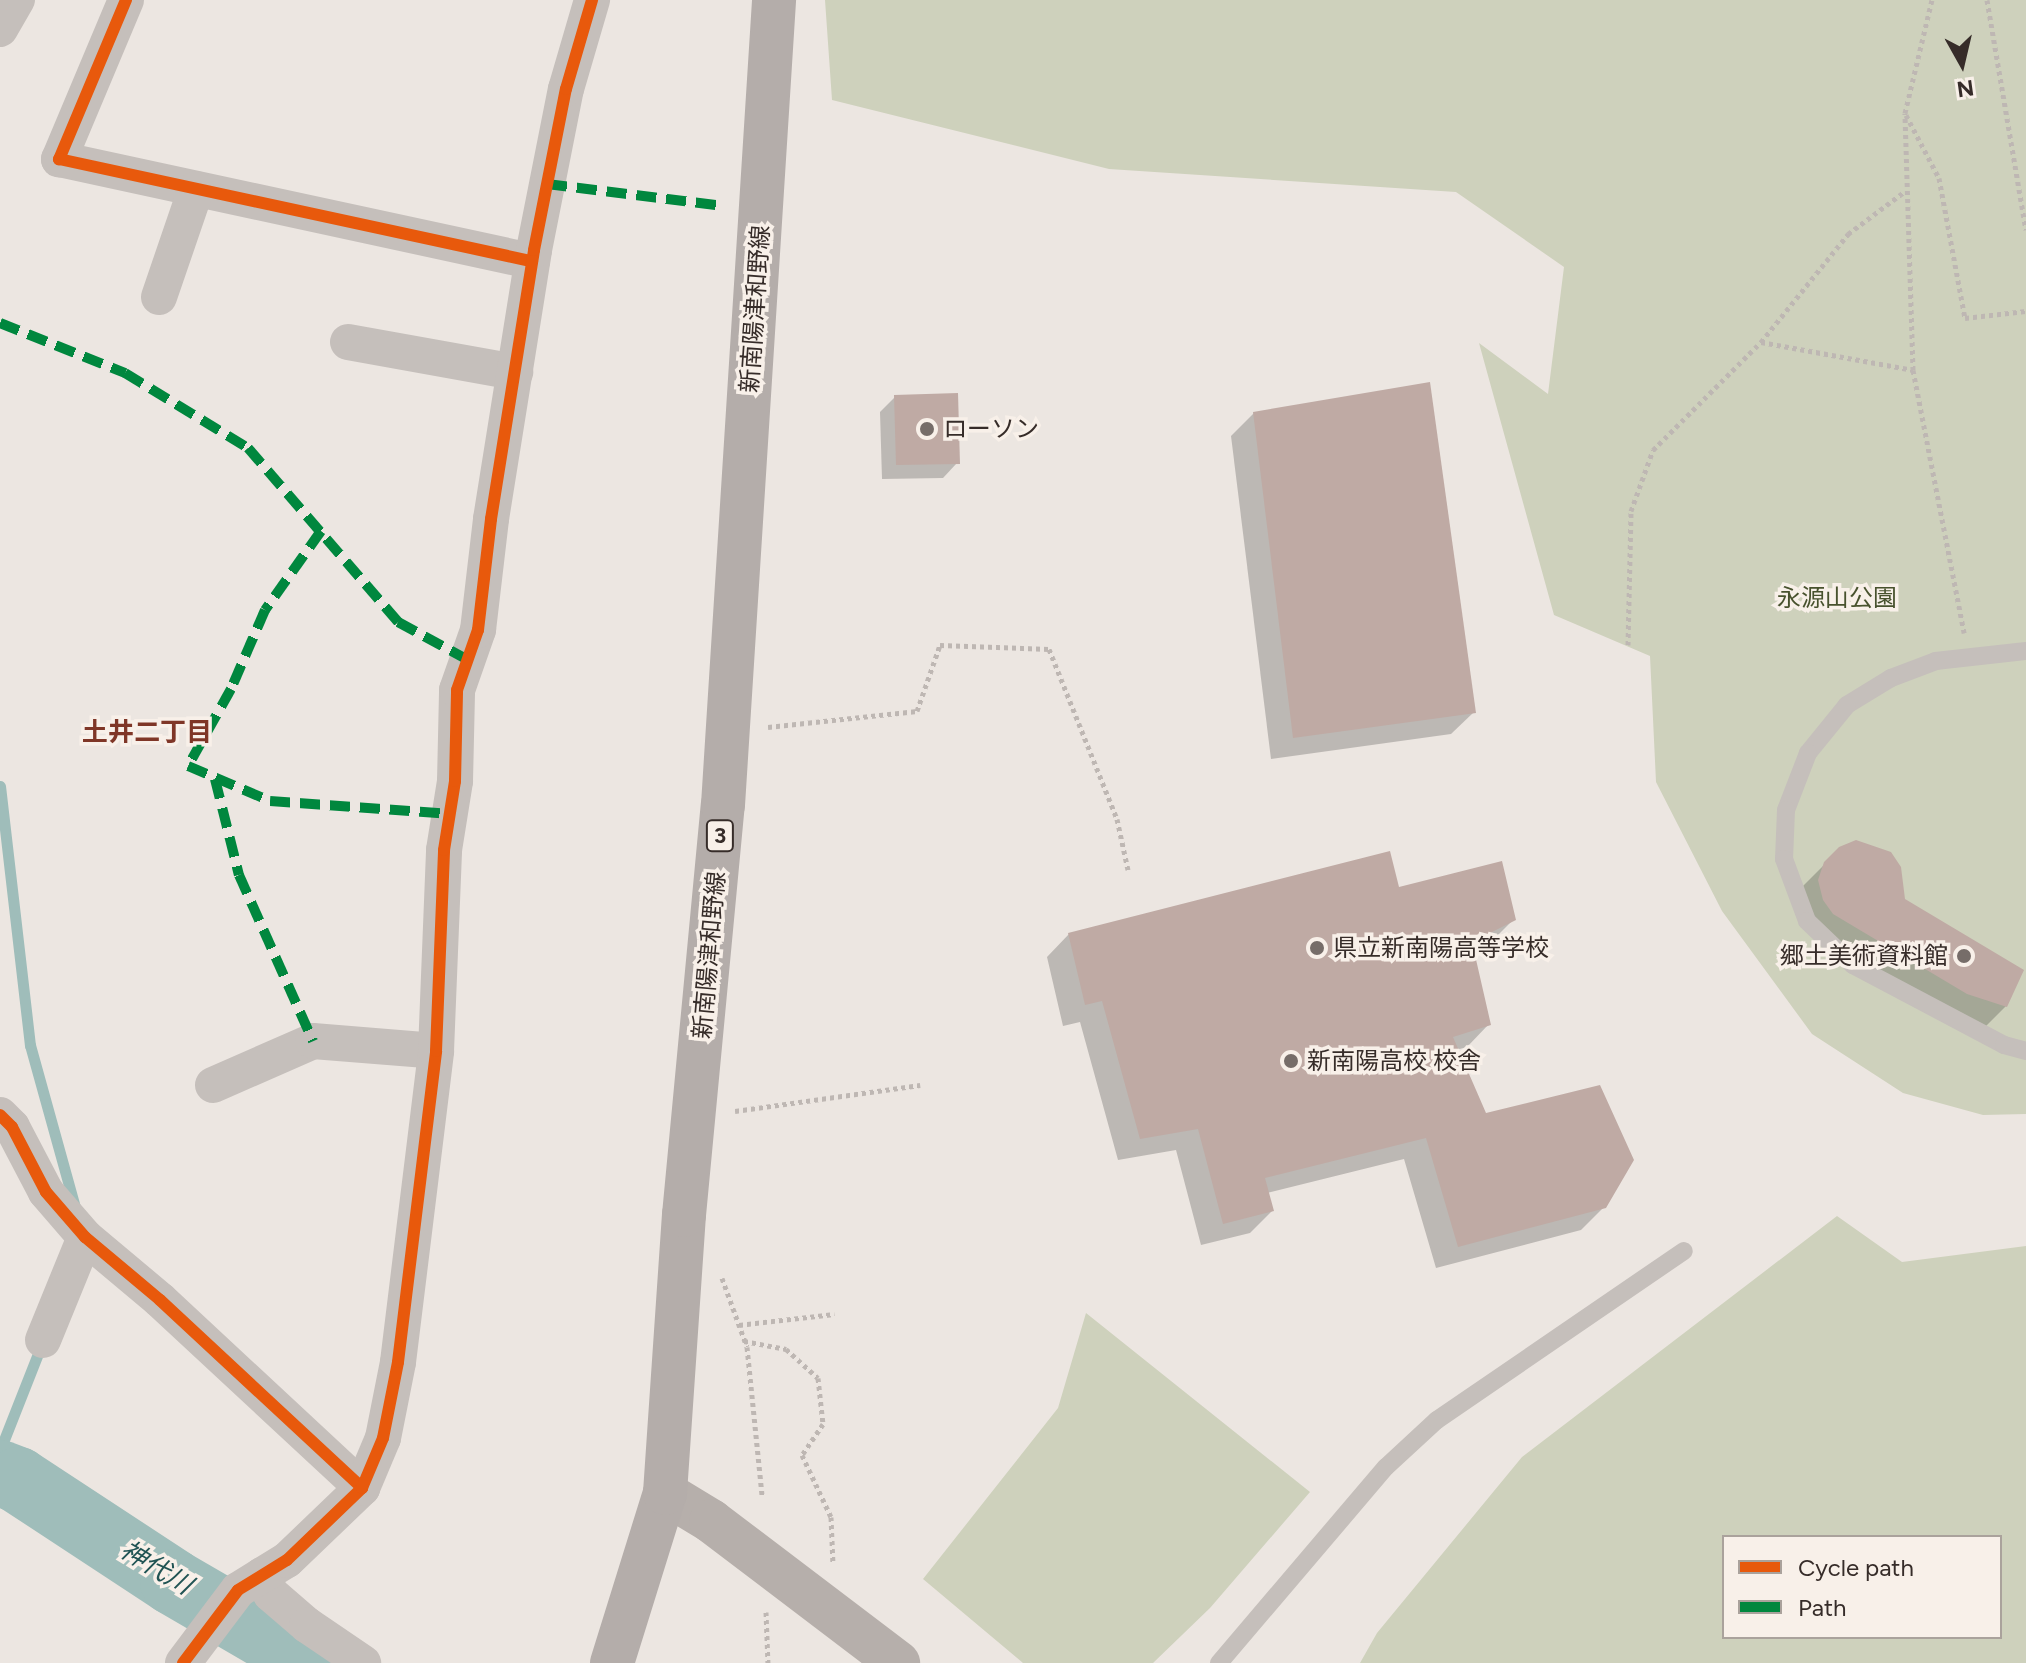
<!DOCTYPE html>
<html>
<head>
<meta charset="utf-8">
<style>
	body { margin:0 }
	#map { position:relative; width:2026px; height:1663px; overflow:hidden; background:#ece6e1; font-family:Figtree,"Noto Sans JP",sans-serif }
	div>[style] { position:absolute }
	.green>* { inset:0; background:#ced1bc }
	.shadow>* { inset:0; background:#0003 }
	.stream>* { height:11px; margin:-5.5px; padding:0 5.5px; transform-origin:5.5px; border-radius:5.5px; background:#9fbdba }
	.river>* { height:66px; margin:-33px; padding:0 33px; transform-origin:33px; border-radius:33px; background:#9fbdba }
	.building>* { inset:0; background:#bfaaa4 }
	.path>* { height:5px; margin-top:-2.5px; transform-origin:0; background:repeating-linear-gradient(90deg,#beb7b3 0 4px,transparent 0 8px) }
	.lane>* { height:18px; margin:-9px; padding:0 9px; transform-origin:9px; border-radius:9px; background:#c5bfbb }
	.street>* { height:36px; margin:-18px; padding:0 18px; transform-origin:18px; border-radius:18px; background:#c5bfbb }
	.secondary>* { height:44px; margin:-22px; padding:0 22px; transform-origin:22px; border-radius:22px; background:#b6afab }
	.primary>* { height:44px; margin:-22px; padding:0 22px; transform-origin:22px; border-radius:22px; background:#b4adaa }
	.quiet>* { height:10px; margin-top:-5px; transform-origin:0; background:repeating-linear-gradient(90deg,#00873e 0 20px,transparent 0 30px) }
	.cycleway>* { height:12px; margin:-6px; padding:0 6px; transform-origin:6px; border-radius:6px; background:#e8590c }
	.dots>* { width:22px; height:22px; translate:-50% -50%; box-sizing:border-box; border:4px solid #f8f0e9; border-radius:50% }
	span { translate:-50% -50%; white-space:nowrap; text-align:center; line-height:1.15; -webkit-text-stroke:7px #f8f0e9; paint-order:stroke }
	.shield-label span { padding:2px 6px; background:#f8f0e9; border:2px solid; border-radius:6px; -webkit-text-stroke-width:0 }
	.shield-label { font-size:22px; color:#362c29; font-weight:700 }
	.street-label { font-size:24px; color:#362c29 }
	.poi-label { font-size:24px; color:#362c29 }
	.left { translate:0 -50%; text-align:left }
	.right { translate:-100% -50%; text-align:right }
	.park-label { font-size:24px; color:#48522e }
	.neighbourhood-label { font-size:26px; color:#7f3627; font-weight:700 }
	.water-label { font-size:26px; color:#215454; font-style:italic }
	.legend { position:absolute; left:1722px; top:1535px; width:280px; height:104px; box-sizing:border-box; background:#f8f0e9; border:2px solid #aaa29c; margin:0; padding:10px 14px; list-style:none; font-size:24px; color:#362c29 }
	.legend li { display:flex; align-items:center; gap:16px; height:40px }
	.legend b { width:40px; border:2px solid #aaa29c }
	.north { position:absolute; left:1922px; top:24px; width:80px; height:80px; -webkit-text-stroke:6px #f8f0e9; paint-order:stroke; rotate:172deg; font-size:22px; font-weight:700; line-height:32px; text-align:center; color:#362c29 }
	.north::after { content:''; display:block; margin:auto; width:28px; height:36px; background:#362c29; clip-path:polygon(50% 0,100% 100%,50% 72%,0 100%) }
</style>
</head>
<body>
<div id="map">
	<div class="green">
		<i style="clip-path:polygon(825px 0,2026px 0,2026px 1114px,1983px 1115px,1903px 1093px,1812px 1034px,1722px 911px,1656px 782px,1650px 656px,1554px 615px,1479px 343px,1548px 394px,1564px 267px,1456px 192px,1109px 169px,832px 100px)"></i>
		<i style="clip-path:polygon(evenodd,1837px 1216px,1902px 1262px,2026px 1246px,2026px 1663px,1360px 1663px,1377px 1633px,1522px 1457px,1837px 1216px,1724px 1537px,2000px 1537px,2000px 1637px,1724px 1637px,1724px 1537px)"></i>
		<i style="clip-path:polygon(1086px 1313px,1310px 1492px,1210px 1608px,1153px 1663px,1023px 1663px,923px 1579px,1058px 1408px)"></i>
	</div>
	<div class="shadow">
		<i style="clip-path:polygon(895px 397px,957px 463px,943px 478px,882px 479px,880px 412px)"></i>
		<i style="clip-path:polygon(1254px 413px,1474px 712px,1451px 734px,1271px 759px,1231px 436px)"></i>
		<i style="clip-path:polygon(1857px 842px,1889px 853px,1903px 900px,2006px 1006px,1983px 1029px,1811px 936px,1803px 886px,1840px 849px)"></i>
		<i style="clip-path:polygon(1398px 889px,1513px 920px,1491px 942px,1472px 951px,1489px 1024px,1467px 1047px,1456px 1050px,1485px 1115px,1604px 1207px,1581px 1230px,1436px 1268px,1404px 1159px,1267px 1193px,1272px 1211px,1250px 1233px,1201px 1245px,1176px 1150px,1118px 1160px,1080px 1022px,1063px 1026px,1047px 957px,1069px 934px)"></i>
	</div>
	<div class="stream">
		<i style="left:0;top:786px;width:261px;rotate:83.4deg"></i>
		<i style="left:30px;top:1045px;width:168px;rotate:74.5deg"></i>
		<i style="left:0;top:1450px;width:112px;rotate:-68.5deg"></i>
	</div>
	<div class="river">
		<i style="left:0;top:1473px;width:19px;rotate:21deg"></i>
		<i style="left:18px;top:1480px;width:186px;rotate:33.3deg"></i>
		<i style="left:173px;top:1582px;width:161px;rotate:30.2deg"></i>
	</div>
	<div class="building">
		<i style="clip-path:polygon(1430px 382px,1476px 713px,1293px 738px,1253px 412px)"></i>
		<i style="clip-path:polygon(958px 393px,960px 464px,896px 465px,894px 395px)"></i>
		<i style="clip-path:polygon(1856px 840px,1891px 852px,1901px 867px,1905px 899px,2024px 970px,2007px 1007px,1967px 994px,1833px 914px,1823px 900px,1818px 880px,1824px 862px,1839px 847px)"></i>
		<i style="clip-path:polygon(1390px 851px,1399px 887px,1502px 861px,1516px 920px,1472px 942px,1491px 1025px,1453px 1037px,1486px 1113px,1600px 1085px,1634px 1160px,1606px 1208px,1458px 1247px,1426px 1138px,1265px 1178px,1274px 1211px,1223px 1224px,1198px 1129px,1140px 1139px,1102px 1001px,1085px 1005px,1068px 933px)"></i>
	</div>
	<div class="path">
		<i style="left:1987px;top:0;width:233px;rotate:80.4deg"></i>
		<i style="left:1906px;top:115px;width:71px;rotate:62.4deg"></i>
		<i style="left:1939px;top:178px;width:142px;rotate:79.5deg"></i>
		<i style="left:1965px;top:318px;width:61px;rotate:-6.5deg"></i>
		<i style="left:1761px;top:342px;width:139px;rotate:-51.1deg"></i>
		<i style="left:1848px;top:234px;width:70px;rotate:-36.9deg"></i>
		<i style="left:1913px;top:370px;width:257px;rotate:-91.8deg"></i>
		<i style="left:1905px;top:113px;width:116px;rotate:-76.6deg"></i>
		<i style="left:1628px;top:645px;width:134px;rotate:-88.7deg"></i>
		<i style="left:1631px;top:511px;width:65px;rotate:-70.2deg"></i>
		<i style="left:1653px;top:450px;width:153px;rotate:-45deg"></i>
		<i style="left:1761px;top:342px;width:155px;rotate:10.4deg"></i>
		<i style="left:1913px;top:370px;width:268px;rotate:79deg"></i>
		<i style="left:768px;top:727px;width:150px;rotate:-6.1deg"></i>
		<i style="left:917px;top:711px;width:70px;rotate:-70.8deg"></i>
		<i style="left:940px;top:645px;width:109px;rotate:2.1deg"></i>
		<i style="left:1049px;top:649px;width:183px;rotate:68.2deg"></i>
		<i style="left:1117px;top:819px;width:52px;rotate:77.8deg"></i>
		<i style="left:735px;top:1111px;width:187px;rotate:-8deg"></i>
		<i style="left:722px;top:1278px;width:73px;rotate:70.1deg"></i>
		<i style="left:747px;top:1347px;width:149px;rotate:84.2deg"></i>
		<i style="left:739px;top:1325px;width:96px;rotate:-6.6deg"></i>
		<i style="left:744px;top:1341px;width:43px;rotate:10.8deg"></i>
		<i style="left:786px;top:1349px;width:43px;rotate:42.2deg"></i>
		<i style="left:818px;top:1378px;width:46px;rotate:83.8deg"></i>
		<i style="left:823px;top:1424px;width:37px;rotate:124deg"></i>
		<i style="left:802px;top:1455px;width:68px;rotate:64.9deg"></i>
		<i style="left:831px;top:1517px;width:47px;rotate:87.6deg"></i>
		<i style="left:766px;top:1612px;width:51px;rotate:87.8deg"></i>
	</div>
	<div class="lane">
		<i style="left:2026px;top:651px;width:91px;rotate:173.7deg"></i>
		<i style="left:1936px;top:661px;width:48px;rotate:159.3deg"></i>
		<i style="left:1891px;top:678px;width:52px;rotate:148.5deg"></i>
		<i style="left:1847px;top:705px;width:62px;rotate:129.1deg"></i>
		<i style="left:1808px;top:753px;width:61px;rotate:111.1deg"></i>
		<i style="left:1786px;top:810px;width:49px;rotate:92.3deg"></i>
		<i style="left:1784px;top:859px;width:66px;rotate:69.6deg"></i>
		<i style="left:1807px;top:921px;width:64px;rotate:43.7deg"></i>
		<i style="left:1853px;top:965px;width:171px;rotate:27.9deg"></i>
		<i style="left:2004px;top:1045px;width:23px;rotate:15deg"></i>
		<i style="left:1219px;top:1663px;width:257px;rotate:-49.6deg"></i>
		<i style="left:1386px;top:1467px;width:69px;rotate:-42.7deg"></i>
		<i style="left:1437px;top:1420px;width:299px;rotate:-34.4deg"></i>
	</div>
	<div class="street">
		<i style="left:126px;top:0;width:173px;rotate:112.8deg"></i>
		<i style="left:59px;top:159px;width:484px;rotate:12.2deg"></i>
		<i style="left:0;top:29px;width:34px;rotate:-60deg"></i>
		<i style="left:159px;top:297px;width:114px;rotate:-71.1deg"></i>
		<i style="left:348px;top:342px;width:170px;rotate:10.2deg"></i>
		<i style="left:213px;top:1085px;width:109px;rotate:-23.7deg"></i>
		<i style="left:313px;top:1041px;width:123px;rotate:4.6deg"></i>
		<i style="left:0;top:1115px;width:17px;rotate:45deg"></i>
		<i style="left:12px;top:1127px;width:73px;rotate:62.4deg"></i>
		<i style="left:46px;top:1192px;width:60px;rotate:49.1deg"></i>
		<i style="left:85px;top:1237px;width:98px;rotate:40deg"></i>
		<i style="left:160px;top:1300px;width:276px;rotate:42.9deg"></i>
		<i style="left:43px;top:1340px;width:111px;rotate:-67.8deg"></i>
		<i style="left:262px;top:1575px;width:21px;rotate:65deg"></i>
		<i style="left:271px;top:1594px;width:48px;rotate:40.7deg"></i>
		<i style="left:307px;top:1625px;width:68px;rotate:34.2deg"></i>
		<i style="left:183px;top:1663px;width:91px;rotate:-53deg"></i>
		<i style="left:238px;top:1590px;width:57px;rotate:-31.5deg"></i>
		<i style="left:287px;top:1560px;width:104px;rotate:-43.8deg"></i>
		<i style="left:362px;top:1488px;width:54px;rotate:-67.2deg"></i>
		<i style="left:383px;top:1438px;width:77px;rotate:-78.8deg"></i>
		<i style="left:398px;top:1362px;width:313px;rotate:-83deg"></i>
		<i style="left:436px;top:1051px;width:201px;rotate:-87.7deg"></i>
		<i style="left:444px;top:850px;width:70px;rotate:-80.9deg"></i>
		<i style="left:455px;top:781px;width:91px;rotate:-88.7deg"></i>
		<i style="left:457px;top:690px;width:64px;rotate:-70.7deg"></i>
		<i style="left:478px;top:630px;width:112px;rotate:-83.3deg"></i>
		<i style="left:491px;top:519px;width:272px;rotate:-80.9deg"></i>
		<i style="left:534px;top:250px;width:164px;rotate:-78.8deg"></i>
		<i style="left:566px;top:89px;width:93px;rotate:-73.7deg"></i>
	</div>
	<div class="secondary">
		<i style="left:665px;top:1493px;width:54px;rotate:31.3deg"></i>
		<i style="left:711px;top:1521px;width:235px;rotate:37.2deg"></i>
	</div>
	<div class="primary">
		<i style="left:612px;top:1663px;width:178px;rotate:-72.7deg"></i>
		<i style="left:665px;top:1493px;width:279px;rotate:-86.1deg"></i>
		<i style="left:684px;top:1215px;width:412px;rotate:-84.6deg"></i>
		<i style="left:723px;top:805px;width:807px;rotate:-86.37deg"></i>
	</div>
	<div class="quiet">
		<i style="left:547px;top:184px;width:178px;rotate:7.1deg"></i>
		<i style="left:0;top:323px;width:135px;rotate:21.8deg"></i>
		<i style="left:125px;top:373px;width:144px;rotate:31.4deg"></i>
		<i style="left:248px;top:448px;width:230px;rotate:49.2deg"></i>
		<i style="left:398px;top:622px;width:80px;rotate:28.5deg"></i>
		<i style="left:321px;top:531px;width:97px;rotate:125.3deg"></i>
		<i style="left:265px;top:610px;width:86px;rotate:113.3deg"></i>
		<i style="left:231px;top:689px;width:88px;rotate:119.2deg"></i>
		<i style="left:188px;top:766px;width:89px;rotate:23.1deg"></i>
		<i style="left:270px;top:801px;width:182px;rotate:4.1deg"></i>
		<i style="left:215px;top:779px;width:99px;rotate:76deg"></i>
		<i style="left:239px;top:875px;width:182px;rotate:66deg"></i>
	</div>
	<div class="cycleway">
		<i style="left:126px;top:0;width:173px;rotate:112.8deg"></i>
		<i style="left:59px;top:159px;width:484px;rotate:12.2deg"></i>
		<i style="left:0;top:1115px;width:17px;rotate:45deg"></i>
		<i style="left:12px;top:1127px;width:73px;rotate:62.4deg"></i>
		<i style="left:46px;top:1192px;width:60px;rotate:49.1deg"></i>
		<i style="left:85px;top:1237px;width:98px;rotate:40deg"></i>
		<i style="left:160px;top:1300px;width:276px;rotate:42.9deg"></i>
		<i style="left:183px;top:1663px;width:91px;rotate:-53deg"></i>
		<i style="left:238px;top:1590px;width:57px;rotate:-31.5deg"></i>
		<i style="left:287px;top:1560px;width:104px;rotate:-43.8deg"></i>
		<i style="left:362px;top:1488px;width:54px;rotate:-67.2deg"></i>
		<i style="left:383px;top:1438px;width:77px;rotate:-78.8deg"></i>
		<i style="left:398px;top:1362px;width:313px;rotate:-83deg"></i>
		<i style="left:436px;top:1051px;width:201px;rotate:-87.7deg"></i>
		<i style="left:444px;top:850px;width:70px;rotate:-80.9deg"></i>
		<i style="left:455px;top:781px;width:91px;rotate:-88.7deg"></i>
		<i style="left:457px;top:690px;width:64px;rotate:-70.7deg"></i>
		<i style="left:478px;top:630px;width:112px;rotate:-83.3deg"></i>
		<i style="left:491px;top:519px;width:272px;rotate:-80.9deg"></i>
		<i style="left:534px;top:250px;width:164px;rotate:-78.8deg"></i>
		<i style="left:566px;top:89px;width:93px;rotate:-73.7deg"></i>
	</div>
	<div class="dots">
		<i style="left:927px;top:429px;background:#766d69"></i>
		<i style="left:1317px;top:948px;background:#766d69"></i>
		<i style="left:1964px;top:956px;background:#766d69"></i>
		<i style="left:1291px;top:1061px;background:#766d69"></i>
	</div>
	<div class="shield-label">
		<span style="left:720px;top:836px">3</span>
	</div>
	<div class="street-label">
		<span style="left:755px;top:309px;rotate:-86deg">新南陽津和野線</span>
		<span style="left:709px;top:955px;rotate:-85deg">新南陽津和野線</span>
	</div>
	<div class="poi-label">
		<span class="left" style="left:943px;top:429px">ローソン</span>
		<span class="left" style="left:1333px;top:948px">県立新南陽高等学校</span>
		<span class="right" style="left:1948px;top:956px">郷土美術資料館</span>
		<span class="left" style="left:1307px;top:1061px">新南陽高校 校舎</span>
	</div>
	<div class="park-label">
		<span style="left:1837px;top:598px">永源山公園</span>
	</div>
	<div class="neighbourhood-label">
		<span style="left:147px;top:733px">土井二丁目</span>
	</div>
	<div class="water-label">
		<span style="left:156px;top:1568px;rotate:31deg">神代川</span>
	</div>
	<ul class="legend">
	<li><b style="height:10px;background:#e8590c"></b>Cycle path</li>
	<li><b style="height:10px;background:#00873e"></b>Path</li>
	</ul>
	<div class="north">N</div>
</div>
</body>
</html>
